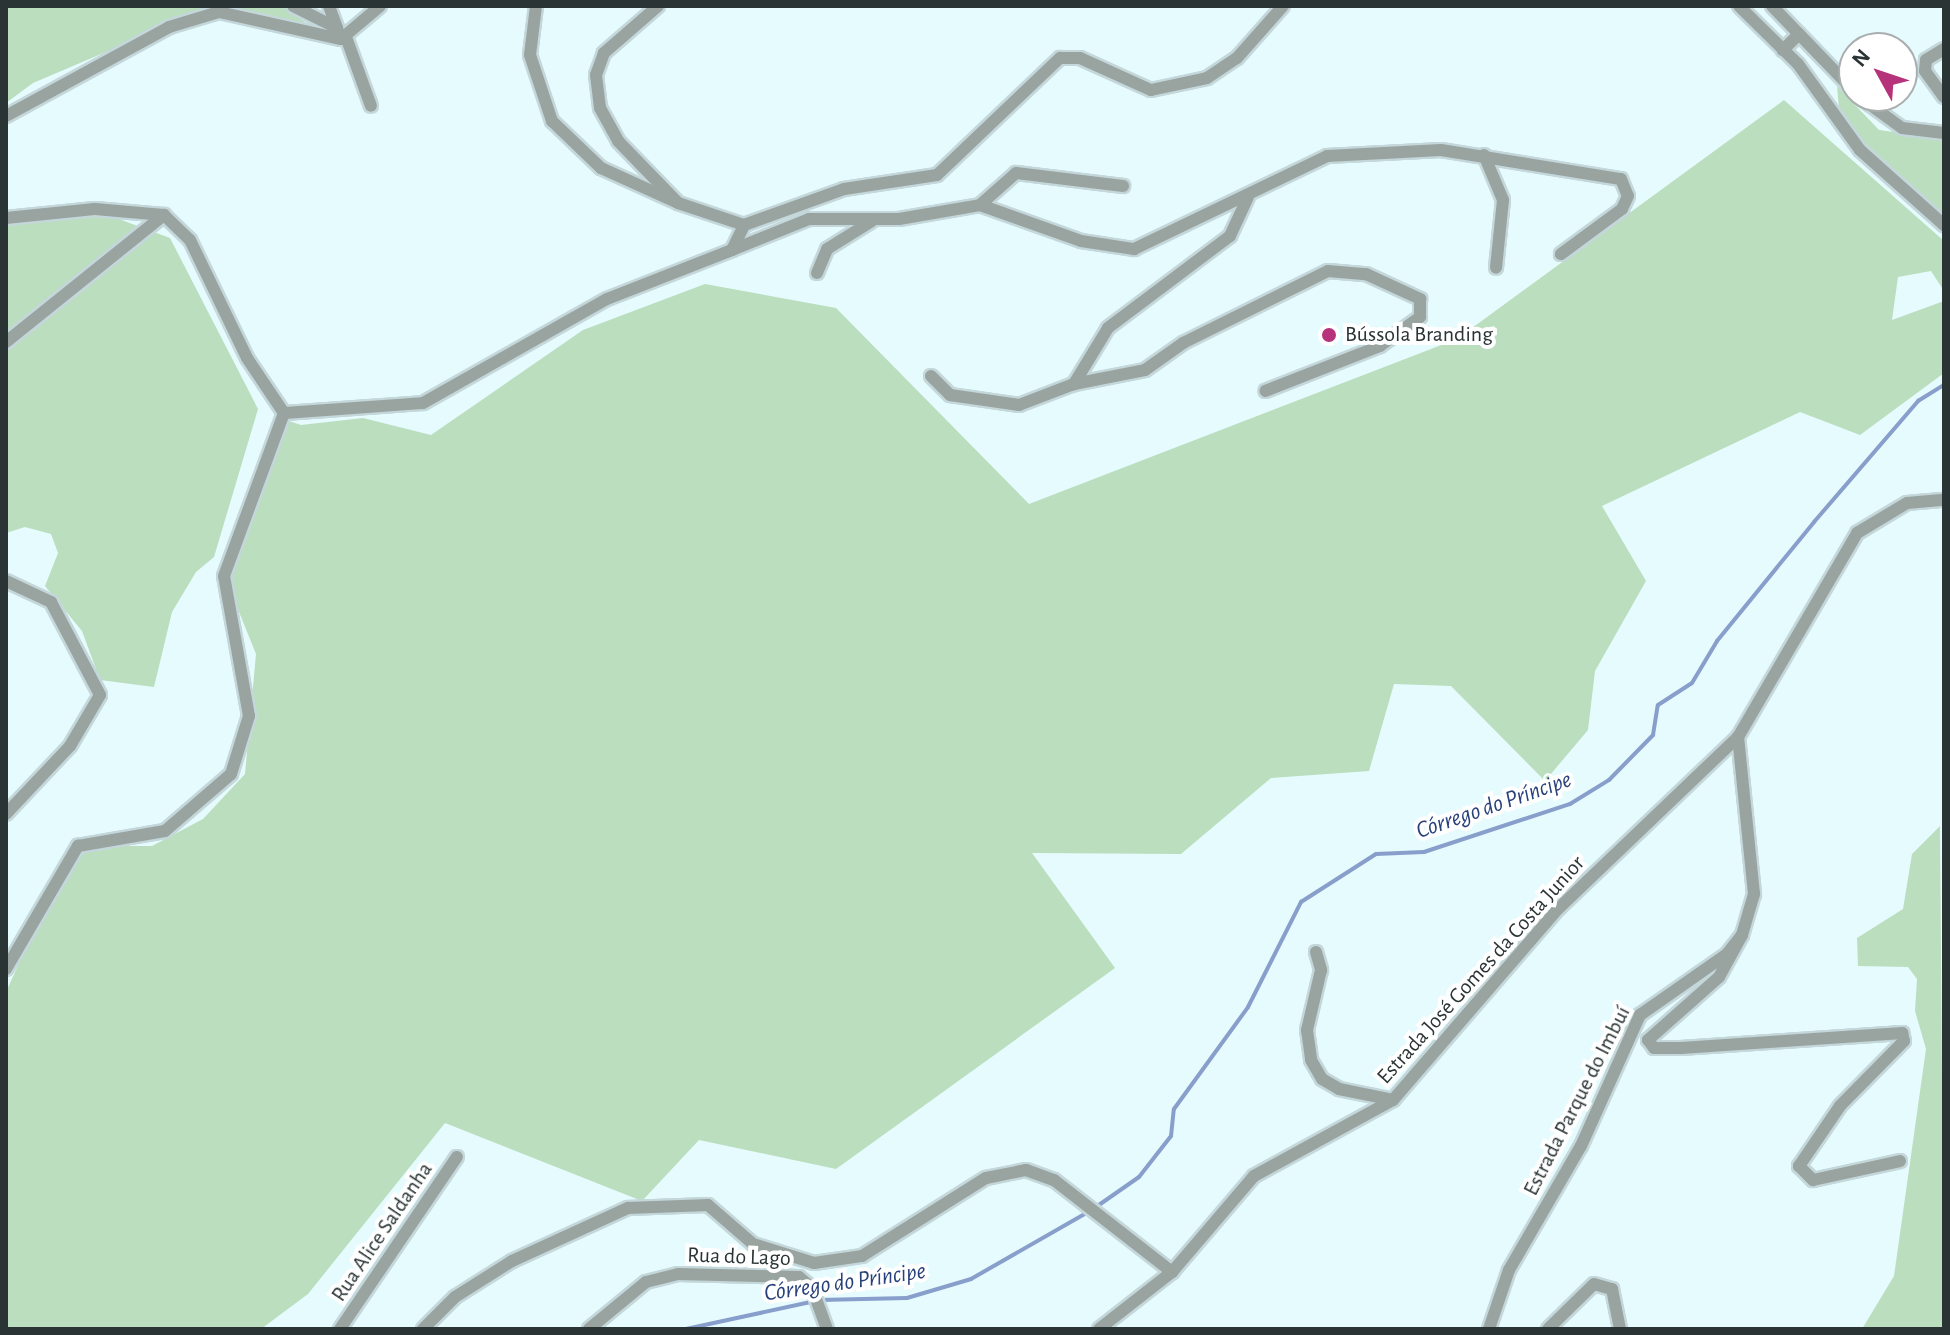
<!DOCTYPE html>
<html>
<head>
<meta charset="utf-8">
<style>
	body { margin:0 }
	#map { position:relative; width:1950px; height:1335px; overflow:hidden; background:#e6fbfe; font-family:"Alegreya Sans",sans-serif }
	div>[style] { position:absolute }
	.green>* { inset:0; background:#badebe }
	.stream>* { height:4px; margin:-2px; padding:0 2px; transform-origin:2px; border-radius:2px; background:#889ecb }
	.roads { filter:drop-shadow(2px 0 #c4d7da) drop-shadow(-2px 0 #c4d7da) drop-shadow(0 2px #c4d7da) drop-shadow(0 -2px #c4d7da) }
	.minor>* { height:12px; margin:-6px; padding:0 6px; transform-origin:6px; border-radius:6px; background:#99a4a1 }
	.dots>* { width:22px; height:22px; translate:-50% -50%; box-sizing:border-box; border:4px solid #fff; border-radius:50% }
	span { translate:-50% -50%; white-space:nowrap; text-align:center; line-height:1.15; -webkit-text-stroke:8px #fff; paint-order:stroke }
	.poi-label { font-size:22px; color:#2a3435 }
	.left { translate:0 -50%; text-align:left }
	.street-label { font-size:22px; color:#2a3435 }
	.water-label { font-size:24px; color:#28417a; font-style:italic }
	.frame { position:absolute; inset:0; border:8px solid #2a3435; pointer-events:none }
	.north { position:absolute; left:1838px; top:32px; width:80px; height:80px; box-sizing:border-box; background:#fff; border:2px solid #aaaeae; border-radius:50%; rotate:310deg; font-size:22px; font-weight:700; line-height:32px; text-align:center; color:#2a3435 }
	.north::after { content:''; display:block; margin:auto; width:28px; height:36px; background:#b6327a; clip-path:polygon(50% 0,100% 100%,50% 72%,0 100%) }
</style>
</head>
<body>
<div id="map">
	<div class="green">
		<i style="clip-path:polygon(6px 6px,214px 6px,33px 83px,6px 103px)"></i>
		<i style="clip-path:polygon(229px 6px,282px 6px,309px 25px)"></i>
		<i style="clip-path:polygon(1837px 86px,1879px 130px,1944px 139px,1944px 215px,1840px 120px)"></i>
		<i style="clip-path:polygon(1784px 100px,1944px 241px,1944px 291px,1931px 271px,1898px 277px,1892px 320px,1944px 301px,1944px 373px,1860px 435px,1800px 412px,1602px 506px,1646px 581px,1595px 671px,1588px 730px,1545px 781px,1451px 686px,1394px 684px,1369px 771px,1271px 778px,1181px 854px,1032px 853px,1115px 968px,836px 1169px,699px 1140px,642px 1201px,445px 1123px,308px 1294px,261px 1329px,6px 1329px,6px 992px,63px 865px,88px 846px,152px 846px,203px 819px,245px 774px,256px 654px,233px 597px,231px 559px,286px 420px,301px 425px,363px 418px,431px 435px,583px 330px,705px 284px,836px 308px,1029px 504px,1457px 339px)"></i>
		<i style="clip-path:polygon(108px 215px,170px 238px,258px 409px,214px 557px,196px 572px,172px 612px,154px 687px,100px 680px,82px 631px,45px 586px,58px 553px,51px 534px,25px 527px,6px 533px,6px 224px)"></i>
		<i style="clip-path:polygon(1940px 826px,1944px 1329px,1862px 1329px,1894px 1276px,1926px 1049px,1915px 1011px,1917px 979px,1908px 967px,1858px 966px,1857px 938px,1903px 909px,1912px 854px)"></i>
	</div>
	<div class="stream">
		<i style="left:1096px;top:1207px;width:52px;rotate:-34.9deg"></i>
		<i style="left:1139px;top:1177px;width:52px;rotate:-52deg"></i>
		<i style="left:1171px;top:1136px;width:27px;rotate:-84deg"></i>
		<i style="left:1174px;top:1109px;width:126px;rotate:-54deg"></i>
		<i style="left:1248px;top:1007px;width:118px;rotate:-63.2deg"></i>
		<i style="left:1301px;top:902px;width:89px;rotate:-32.6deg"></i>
		<i style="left:1376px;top:854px;width:48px;rotate:-2.4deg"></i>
		<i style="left:1424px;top:852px;width:154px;rotate:-18.2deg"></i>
		<i style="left:1570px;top:804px;width:46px;rotate:-31.6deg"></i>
		<i style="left:1609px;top:780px;width:63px;rotate:-45.6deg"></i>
		<i style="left:1653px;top:735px;width:30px;rotate:-81deg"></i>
		<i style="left:1658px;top:705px;width:40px;rotate:-32.9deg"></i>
		<i style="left:1692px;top:683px;width:49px;rotate:-59.2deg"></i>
		<i style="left:1717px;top:641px;width:154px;rotate:-50.8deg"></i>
		<i style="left:1814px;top:522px;width:160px;rotate:-49.3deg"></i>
		<i style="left:1918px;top:401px;width:31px;rotate:-32deg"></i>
		<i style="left:686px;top:1329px;width:137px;rotate:-12.2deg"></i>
		<i style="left:820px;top:1300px;width:87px;rotate:-1.3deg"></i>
		<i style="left:907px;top:1298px;width:67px;rotate:-16.5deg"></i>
		<i style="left:971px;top:1279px;width:135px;rotate:-29.8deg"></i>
	</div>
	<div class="roads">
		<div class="minor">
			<i style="left:329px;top:6px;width:23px;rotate:70deg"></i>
			<i style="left:536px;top:6px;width:49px;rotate:97deg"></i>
			<i style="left:530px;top:55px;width:70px;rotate:71.6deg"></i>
			<i style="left:552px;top:121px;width:68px;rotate:43.8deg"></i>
			<i style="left:601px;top:168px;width:85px;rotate:24.4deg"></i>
			<i style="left:658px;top:6px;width:72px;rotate:139deg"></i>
			<i style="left:604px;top:53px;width:23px;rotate:110deg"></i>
			<i style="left:596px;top:75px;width:33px;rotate:83deg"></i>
			<i style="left:600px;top:108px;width:38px;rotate:61deg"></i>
			<i style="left:618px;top:141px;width:86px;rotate:45.9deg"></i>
			<i style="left:678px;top:203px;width:70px;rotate:18.4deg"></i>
			<i style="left:744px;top:225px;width:106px;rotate:-19.8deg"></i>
			<i style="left:844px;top:189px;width:94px;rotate:-8.6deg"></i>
			<i style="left:937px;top:175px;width:170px;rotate:-43.6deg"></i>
			<i style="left:1060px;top:58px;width:20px"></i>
			<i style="left:1080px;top:58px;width:78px;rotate:24.3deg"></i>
			<i style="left:1151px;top:90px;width:57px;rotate:-12.1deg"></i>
			<i style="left:1207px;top:78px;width:36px;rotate:-34deg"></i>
			<i style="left:1237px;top:58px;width:69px;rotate:-48.5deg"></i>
			<i style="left:1739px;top:6px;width:83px;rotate:44.5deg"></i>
			<i style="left:1798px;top:64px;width:106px;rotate:54.2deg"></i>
			<i style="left:1860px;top:150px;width:113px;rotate:41.8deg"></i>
			<i style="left:1772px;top:6px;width:39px;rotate:46deg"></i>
			<i style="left:1799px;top:34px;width:23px;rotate:135deg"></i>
			<i style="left:1799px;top:34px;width:79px;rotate:46deg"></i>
			<i style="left:346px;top:37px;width:73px;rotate:70.1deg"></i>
			<i style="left:341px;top:39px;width:51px;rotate:-40.2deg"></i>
			<i style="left:1944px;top:49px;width:21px;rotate:149deg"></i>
			<i style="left:1926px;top:60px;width:11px;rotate:95deg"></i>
			<i style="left:1925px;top:71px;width:32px;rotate:54deg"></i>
			<i style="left:1858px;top:96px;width:54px;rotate:36deg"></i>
			<i style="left:1902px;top:128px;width:42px;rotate:6.8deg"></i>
			<i style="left:6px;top:116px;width:186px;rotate:-28.6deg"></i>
			<i style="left:169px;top:27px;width:52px;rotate:-16.7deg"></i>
			<i style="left:219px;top:12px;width:125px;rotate:12.5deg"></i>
			<i style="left:341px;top:39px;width:12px;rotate:-110deg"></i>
			<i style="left:337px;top:28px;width:49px;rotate:-153.4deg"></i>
			<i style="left:1484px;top:155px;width:49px;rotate:67.1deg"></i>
			<i style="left:1503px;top:200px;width:68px;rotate:95.9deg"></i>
			<i style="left:1248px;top:197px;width:43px;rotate:114.8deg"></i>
			<i style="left:1230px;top:236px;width:153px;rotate:143deg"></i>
			<i style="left:1108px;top:328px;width:66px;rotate:121.3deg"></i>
			<i style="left:1074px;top:384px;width:72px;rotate:-11.2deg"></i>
			<i style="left:1145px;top:370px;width:47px;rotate:-35.4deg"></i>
			<i style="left:1183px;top:343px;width:162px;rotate:-26.4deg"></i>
			<i style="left:1328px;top:271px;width:38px;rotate:5deg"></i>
			<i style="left:1366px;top:274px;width:60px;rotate:24.8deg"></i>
			<i style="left:1420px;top:299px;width:18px;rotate:90deg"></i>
			<i style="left:1420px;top:317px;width:49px;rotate:144.1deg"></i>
			<i style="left:1380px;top:346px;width:123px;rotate:158.6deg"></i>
			<i style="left:980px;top:205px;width:48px;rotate:-41.6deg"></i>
			<i style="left:1016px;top:173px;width:108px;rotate:6.9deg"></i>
			<i style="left:6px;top:218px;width:89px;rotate:-5.8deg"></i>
			<i style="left:95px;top:209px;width:69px;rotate:5deg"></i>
			<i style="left:164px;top:215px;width:36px;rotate:44deg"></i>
			<i style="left:190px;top:240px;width:131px;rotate:64.2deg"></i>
			<i style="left:247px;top:358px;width:66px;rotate:56.1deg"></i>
			<i style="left:284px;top:413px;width:139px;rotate:-4.1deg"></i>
			<i style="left:423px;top:403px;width:211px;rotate:-29.5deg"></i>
			<i style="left:607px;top:299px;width:134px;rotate:-21.4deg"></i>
			<i style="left:732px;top:250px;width:28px;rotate:-64deg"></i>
			<i style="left:732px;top:250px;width:83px;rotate:-21.9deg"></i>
			<i style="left:809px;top:219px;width:90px"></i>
			<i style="left:899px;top:219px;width:82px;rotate:-9.8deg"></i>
			<i style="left:980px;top:205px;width:107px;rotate:19.6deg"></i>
			<i style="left:1081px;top:241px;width:54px;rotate:8.6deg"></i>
			<i style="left:1134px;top:249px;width:214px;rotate:-25.7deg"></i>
			<i style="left:1327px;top:156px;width:114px;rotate:-3deg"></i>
			<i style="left:1441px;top:150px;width:182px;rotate:9.2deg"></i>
			<i style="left:1621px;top:179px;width:18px;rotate:68deg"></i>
			<i style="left:1628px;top:196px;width:14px;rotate:115deg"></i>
			<i style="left:1622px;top:209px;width:76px;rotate:143.6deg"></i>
			<i style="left:817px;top:273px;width:26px;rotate:-67deg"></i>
			<i style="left:827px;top:249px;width:53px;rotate:-31.9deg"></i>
			<i style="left:6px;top:342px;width:203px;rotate:-38.8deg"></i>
			<i style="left:931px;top:376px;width:27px;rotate:45deg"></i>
			<i style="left:950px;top:395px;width:70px;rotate:8.2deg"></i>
			<i style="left:1019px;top:405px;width:59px;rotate:-20.9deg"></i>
			<i style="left:6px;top:581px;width:50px;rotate:25deg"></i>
			<i style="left:51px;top:602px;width:105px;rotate:62.2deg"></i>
			<i style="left:100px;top:695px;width:59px;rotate:120.5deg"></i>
			<i style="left:70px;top:746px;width:93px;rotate:133.3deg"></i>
			<i style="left:1742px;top:935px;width:48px;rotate:118.7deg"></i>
			<i style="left:1719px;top:977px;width:95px;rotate:138.4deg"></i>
			<i style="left:1648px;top:1040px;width:10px;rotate:53deg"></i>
			<i style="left:1654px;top:1048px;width:27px"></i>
			<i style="left:1681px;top:1048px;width:222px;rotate:-3.9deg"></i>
			<i style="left:1902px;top:1033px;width:8px;rotate:76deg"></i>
			<i style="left:1904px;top:1041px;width:91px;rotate:134.6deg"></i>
			<i style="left:1840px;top:1106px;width:73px;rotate:124.3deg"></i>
			<i style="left:1799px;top:1166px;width:20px;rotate:45deg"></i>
			<i style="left:1813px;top:1180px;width:89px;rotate:-12.3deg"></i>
			<i style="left:1316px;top:952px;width:19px;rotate:74deg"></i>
			<i style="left:1321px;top:970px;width:62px;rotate:103.1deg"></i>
			<i style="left:1307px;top:1030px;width:30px;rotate:82deg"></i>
			<i style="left:1311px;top:1060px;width:22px;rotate:60deg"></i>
			<i style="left:1322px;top:1079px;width:20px;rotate:30deg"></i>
			<i style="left:1339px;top:1089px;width:55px;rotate:11.5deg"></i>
			<i style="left:6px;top:969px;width:143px;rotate:-59.7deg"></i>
			<i style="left:78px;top:846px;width:88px;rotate:-9.8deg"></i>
			<i style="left:165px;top:831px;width:87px;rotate:-40.8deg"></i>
			<i style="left:231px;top:774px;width:61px;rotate:-72.8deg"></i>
			<i style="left:249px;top:716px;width:142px;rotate:-100.1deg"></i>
			<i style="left:224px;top:576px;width:174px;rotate:-69.8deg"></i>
			<i style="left:340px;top:1329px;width:208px;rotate:-55.8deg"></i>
			<i style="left:423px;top:1329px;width:45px;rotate:-45deg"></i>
			<i style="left:455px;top:1297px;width:67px;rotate:-32.3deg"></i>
			<i style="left:512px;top:1261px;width:128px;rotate:-24.6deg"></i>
			<i style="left:628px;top:1208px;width:80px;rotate:-2.1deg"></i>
			<i style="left:708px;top:1205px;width:60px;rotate:40.9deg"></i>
			<i style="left:753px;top:1244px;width:64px;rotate:17.3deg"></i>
			<i style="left:814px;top:1263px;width:49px;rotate:-8.3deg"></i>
			<i style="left:862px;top:1256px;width:146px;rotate:-32.2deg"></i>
			<i style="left:986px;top:1178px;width:41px;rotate:-11.3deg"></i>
			<i style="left:1026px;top:1170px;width:30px;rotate:20deg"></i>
			<i style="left:1054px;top:1180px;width:150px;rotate:37.9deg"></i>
			<i style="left:589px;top:1329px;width:74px;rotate:-39.5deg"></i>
			<i style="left:646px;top:1282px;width:33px;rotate:-14deg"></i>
			<i style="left:678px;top:1274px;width:121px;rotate:1.4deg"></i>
			<i style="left:799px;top:1277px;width:17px;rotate:40deg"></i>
			<i style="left:812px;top:1288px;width:44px;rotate:69.9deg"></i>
			<i style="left:1099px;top:1329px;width:93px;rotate:-38deg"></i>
			<i style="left:1172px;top:1272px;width:126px;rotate:-49.5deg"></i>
			<i style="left:1254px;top:1176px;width:158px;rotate:-28.7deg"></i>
			<i style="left:1393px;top:1100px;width:254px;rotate:-49.2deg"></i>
			<i style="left:1559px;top:908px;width:248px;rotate:-43.7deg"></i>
			<i style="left:1738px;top:737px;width:236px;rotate:-59.7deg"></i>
			<i style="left:1857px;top:533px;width:58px;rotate:-31deg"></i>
			<i style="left:1907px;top:503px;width:37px;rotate:-5deg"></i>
			<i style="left:1489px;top:1329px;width:62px;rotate:-71.3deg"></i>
			<i style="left:1509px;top:1270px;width:143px;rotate:-59.9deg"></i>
			<i style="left:1581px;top:1146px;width:144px;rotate:-65.8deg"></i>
			<i style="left:1640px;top:1015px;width:106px;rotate:-35deg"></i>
			<i style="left:1727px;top:954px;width:24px;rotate:-52deg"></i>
			<i style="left:1742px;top:935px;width:43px;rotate:-73.7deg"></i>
			<i style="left:1754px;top:894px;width:158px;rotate:-95.8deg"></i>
			<i style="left:1548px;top:1329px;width:64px;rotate:-44.4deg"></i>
			<i style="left:1594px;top:1284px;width:19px;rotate:16deg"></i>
			<i style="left:1612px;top:1289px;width:41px;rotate:78.7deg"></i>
		</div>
	</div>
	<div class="dots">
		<i style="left:1329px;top:335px;background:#b6327a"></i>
	</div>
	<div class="poi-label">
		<span class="left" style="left:1345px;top:335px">Bússola Branding</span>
	</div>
	<div class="street-label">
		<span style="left:1481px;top:970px;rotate:-48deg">Estrada José Gomes da Costa Junior</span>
		<span style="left:1577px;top:1101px;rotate:-63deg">Estrada Parque do Imbuí</span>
		<span style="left:382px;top:1232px;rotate:-56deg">Rua Alice Saldanha</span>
		<span style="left:739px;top:1257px;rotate:2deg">Rua do Lago</span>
	</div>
	<div class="water-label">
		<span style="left:1494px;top:806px;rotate:-19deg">Córrego do Príncipe</span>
		<span style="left:845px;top:1283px;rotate:-8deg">Córrego do Príncipe</span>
	</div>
	<div class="frame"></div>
	<div class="north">N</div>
</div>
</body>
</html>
